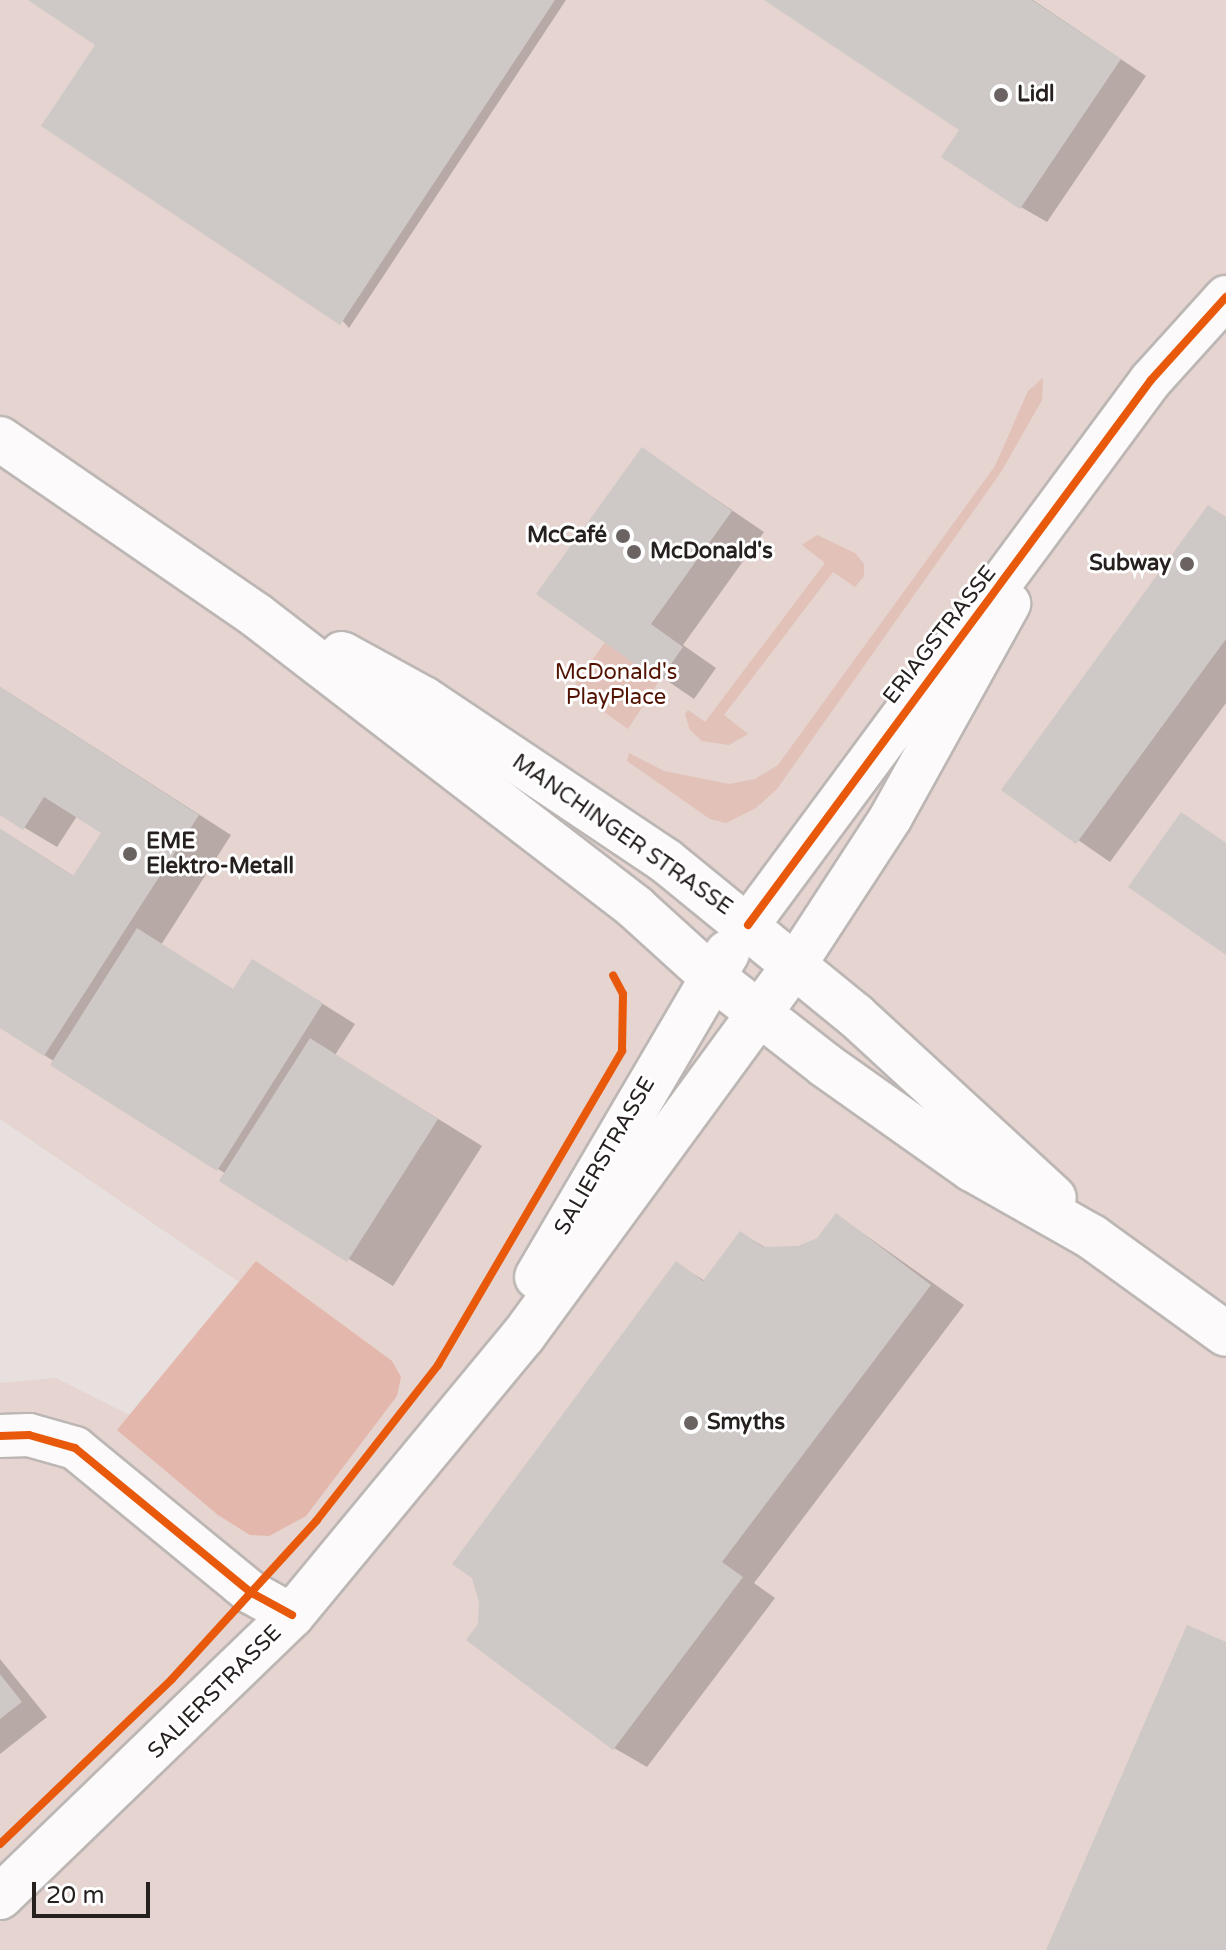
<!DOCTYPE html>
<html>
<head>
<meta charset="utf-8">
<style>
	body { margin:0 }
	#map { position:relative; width:1226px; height:1950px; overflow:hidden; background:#e8e0de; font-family:"Varela Round",sans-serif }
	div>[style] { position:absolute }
	.built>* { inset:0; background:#e5d4cf }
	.green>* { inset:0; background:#e1c1b8 }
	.forest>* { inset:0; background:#e3b7ab }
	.shadow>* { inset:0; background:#0003 }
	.building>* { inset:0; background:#cec8c6 }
	.roads { filter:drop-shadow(2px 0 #bcb6b4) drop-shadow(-2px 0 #bcb6b4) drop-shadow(0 2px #bcb6b4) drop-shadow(0 -2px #bcb6b4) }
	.minor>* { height:42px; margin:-21px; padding:0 21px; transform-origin:21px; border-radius:21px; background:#fcfafa }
	.major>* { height:44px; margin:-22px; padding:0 22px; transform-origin:22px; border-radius:22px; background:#fcfafa }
	.cycleway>* { height:8px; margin:-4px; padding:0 4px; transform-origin:4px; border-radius:4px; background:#e8590c }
	.dots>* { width:22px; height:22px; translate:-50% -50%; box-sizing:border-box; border:4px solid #fff; border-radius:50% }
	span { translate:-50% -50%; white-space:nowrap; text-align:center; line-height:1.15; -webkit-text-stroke:6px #fff; paint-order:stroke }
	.poi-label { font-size:22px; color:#26201f; font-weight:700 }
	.left { translate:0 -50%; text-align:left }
	.right { translate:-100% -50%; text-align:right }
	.street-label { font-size:22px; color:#26201f }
	.park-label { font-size:22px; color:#531302 }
	.scale { position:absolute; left:32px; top:1882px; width:118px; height:36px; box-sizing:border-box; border:4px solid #26201f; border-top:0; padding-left:10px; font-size:24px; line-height:28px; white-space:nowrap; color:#26201f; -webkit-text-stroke:6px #fff; paint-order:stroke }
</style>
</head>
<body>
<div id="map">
	<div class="built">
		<i style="clip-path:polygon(0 0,1226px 0,1226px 1950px,0 1950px,0 1383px,56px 1378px,129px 1415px,117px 1430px,256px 1262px,239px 1282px,0 1119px)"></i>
	</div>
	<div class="green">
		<i style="clip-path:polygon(1043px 378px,1042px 400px,1001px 472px,777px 789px,756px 808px,726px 823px,710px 819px,627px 761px,629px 753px,664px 771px,729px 784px,755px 779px,778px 765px,995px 466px,1028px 391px)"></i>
		<i style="clip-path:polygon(817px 535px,855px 553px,864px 564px,864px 576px,855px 587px,833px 572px,724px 715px,748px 734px,729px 745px,702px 741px,690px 730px,685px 714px,688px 710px,705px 722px,825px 563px,802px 545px)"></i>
		<i style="clip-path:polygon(605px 642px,659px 681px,628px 729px,572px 689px)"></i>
	</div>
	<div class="forest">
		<i style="clip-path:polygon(256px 1261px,392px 1361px,401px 1377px,397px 1396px,306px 1516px,269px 1536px,250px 1535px,218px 1515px,117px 1430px)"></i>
	</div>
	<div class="shadow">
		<i style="clip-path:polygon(32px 0,566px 0,349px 328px,97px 44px)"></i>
		<i style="clip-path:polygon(768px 0,1033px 0,1146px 76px,1047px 222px,1021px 207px,962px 130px)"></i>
		<i style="clip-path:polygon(642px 449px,764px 532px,683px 645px,716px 668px,694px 699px,539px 593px)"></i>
		<i style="clip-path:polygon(1226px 517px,1226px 703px,1110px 862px,1004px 789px)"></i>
		<i style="clip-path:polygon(0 687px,231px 835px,161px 945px,234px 990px,286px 981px,355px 1024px,335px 1055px,482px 1146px,393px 1286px,222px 1181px,226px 1174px,0 1026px,0 829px,75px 877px,103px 832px,77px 816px,57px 847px,0 813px)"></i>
		<i style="clip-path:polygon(837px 1215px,964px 1305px,754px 1583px,775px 1598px,647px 1767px,614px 1748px,480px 1625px,677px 1264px,705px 1281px,741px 1233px,768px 1249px,798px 1248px,818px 1240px)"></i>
		<i style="clip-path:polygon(0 1659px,47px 1717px,0 1754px)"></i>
	</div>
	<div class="building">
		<i style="clip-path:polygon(28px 0,555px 0,340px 325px,41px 126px,95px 45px)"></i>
		<i style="clip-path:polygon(764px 0,1032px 0,1121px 59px,1020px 209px,941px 157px,959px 130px)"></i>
		<i style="clip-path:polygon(642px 447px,732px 511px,651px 624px,683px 647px,659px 681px,536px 594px)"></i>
		<i style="clip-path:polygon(1208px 505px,1226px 517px,1226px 639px,1076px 844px,1001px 790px)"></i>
		<i style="clip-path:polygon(0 687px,199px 815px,44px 1056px,0 1028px,0 829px,73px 876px,101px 833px,44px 797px,23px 830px,0 815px)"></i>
		<i style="clip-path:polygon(1181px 812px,1226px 843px,1226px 955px,1128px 887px)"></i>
		<i style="clip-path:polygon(137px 928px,233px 989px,252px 959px,323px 1003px,217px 1171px,50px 1065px)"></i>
		<i style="clip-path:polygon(310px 1038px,438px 1119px,347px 1262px,219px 1181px)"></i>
		<i style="clip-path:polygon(836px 1213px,931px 1285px,722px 1562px,743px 1577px,613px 1750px,466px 1640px,478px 1624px,479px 1602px,472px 1578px,452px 1564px,676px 1261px,703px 1281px,740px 1231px,763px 1247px,798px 1246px,817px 1238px)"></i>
		<i style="clip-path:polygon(1187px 1625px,1226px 1642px,1226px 1950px,1046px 1950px)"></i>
		<i style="clip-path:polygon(0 1674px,22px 1702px,0 1719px)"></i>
	</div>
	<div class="roads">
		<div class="minor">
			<i style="left:748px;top:925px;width:678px;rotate:-53.52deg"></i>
			<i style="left:1151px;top:380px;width:112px;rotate:-47.9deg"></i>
			<i style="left:796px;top:963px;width:174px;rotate:-56.9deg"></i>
			<i style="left:891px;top:817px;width:244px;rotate:-61deg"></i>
			<i style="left:0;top:1436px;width:29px;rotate:-2deg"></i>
			<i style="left:29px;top:1435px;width:48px;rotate:15.8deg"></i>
			<i style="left:75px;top:1448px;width:227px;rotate:39.4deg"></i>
			<i style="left:250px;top:1592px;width:48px;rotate:28.7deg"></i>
		</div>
		<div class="major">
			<i style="left:0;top:439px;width:311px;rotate:34.5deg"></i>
			<i style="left:256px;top:615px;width:480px;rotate:37.6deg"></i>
			<i style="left:636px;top:908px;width:100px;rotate:42.2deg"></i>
			<i style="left:710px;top:975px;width:146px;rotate:38deg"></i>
			<i style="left:825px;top:1065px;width:180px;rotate:35.3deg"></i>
			<i style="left:972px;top:1169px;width:138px;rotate:29.5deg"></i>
			<i style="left:1092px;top:1237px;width:165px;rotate:35.9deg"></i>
			<i style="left:342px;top:654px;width:94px;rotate:28.8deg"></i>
			<i style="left:424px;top:699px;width:291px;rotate:33.8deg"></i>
			<i style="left:666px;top:861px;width:244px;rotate:39.2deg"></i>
			<i style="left:855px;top:1015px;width:270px;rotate:42.6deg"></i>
			<i style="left:537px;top:1277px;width:376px;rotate:-59.6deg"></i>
			<i style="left:0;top:1897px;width:406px;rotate:-44deg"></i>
			<i style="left:292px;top:1615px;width:362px;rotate:-50.4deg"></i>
			<i style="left:523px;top:1336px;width:462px;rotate:-53.8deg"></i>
		</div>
	</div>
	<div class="cycleway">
		<i style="left:748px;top:925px;width:678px;rotate:-53.52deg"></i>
		<i style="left:1151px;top:380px;width:112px;rotate:-47.9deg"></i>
		<i style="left:0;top:1436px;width:29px;rotate:-2deg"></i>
		<i style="left:29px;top:1435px;width:48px;rotate:15.8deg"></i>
		<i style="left:75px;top:1448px;width:227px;rotate:39.4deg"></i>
		<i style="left:250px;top:1592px;width:48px;rotate:28.7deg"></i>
		<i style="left:0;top:1844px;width:238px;rotate:-43.8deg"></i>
		<i style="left:172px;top:1679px;width:215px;rotate:-47.6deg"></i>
		<i style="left:317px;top:1520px;width:197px;rotate:-52deg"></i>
		<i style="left:438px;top:1365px;width:364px;rotate:-59.6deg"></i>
		<i style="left:622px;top:1051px;width:57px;rotate:-89deg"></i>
		<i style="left:623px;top:994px;width:21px;rotate:-118deg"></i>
	</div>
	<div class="dots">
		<i style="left:1001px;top:95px;background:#6a6362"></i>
		<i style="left:623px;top:536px;background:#6a6362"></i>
		<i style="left:634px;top:552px;background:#6a6362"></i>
		<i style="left:1187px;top:564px;background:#6a6362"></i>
		<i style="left:130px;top:854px;background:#6a6362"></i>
		<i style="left:691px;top:1423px;background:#6a6362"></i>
	</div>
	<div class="poi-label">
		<span class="left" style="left:1017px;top:95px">Lidl</span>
		<span class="right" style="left:607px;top:536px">McCafé</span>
		<span class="left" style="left:650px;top:552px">McDonald's</span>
		<span class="right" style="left:1171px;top:564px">Subway</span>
		<span class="left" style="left:146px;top:854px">EME<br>Elektro-Metall</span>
		<span class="left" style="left:707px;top:1423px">Smyths</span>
	</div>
	<div class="street-label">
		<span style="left:940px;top:635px;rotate:-52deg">ERIAGSTRASSE</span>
		<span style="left:622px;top:835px;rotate:35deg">MANCHINGER STRASSE</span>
		<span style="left:605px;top:1156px;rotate:-60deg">SALIERSTRASSE</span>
		<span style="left:215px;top:1692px;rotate:-45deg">SALIERSTRASSE</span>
	</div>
	<div class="park-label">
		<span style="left:616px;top:685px">McDonald's<br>PlayPlace</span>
	</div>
	<div class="scale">20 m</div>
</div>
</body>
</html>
